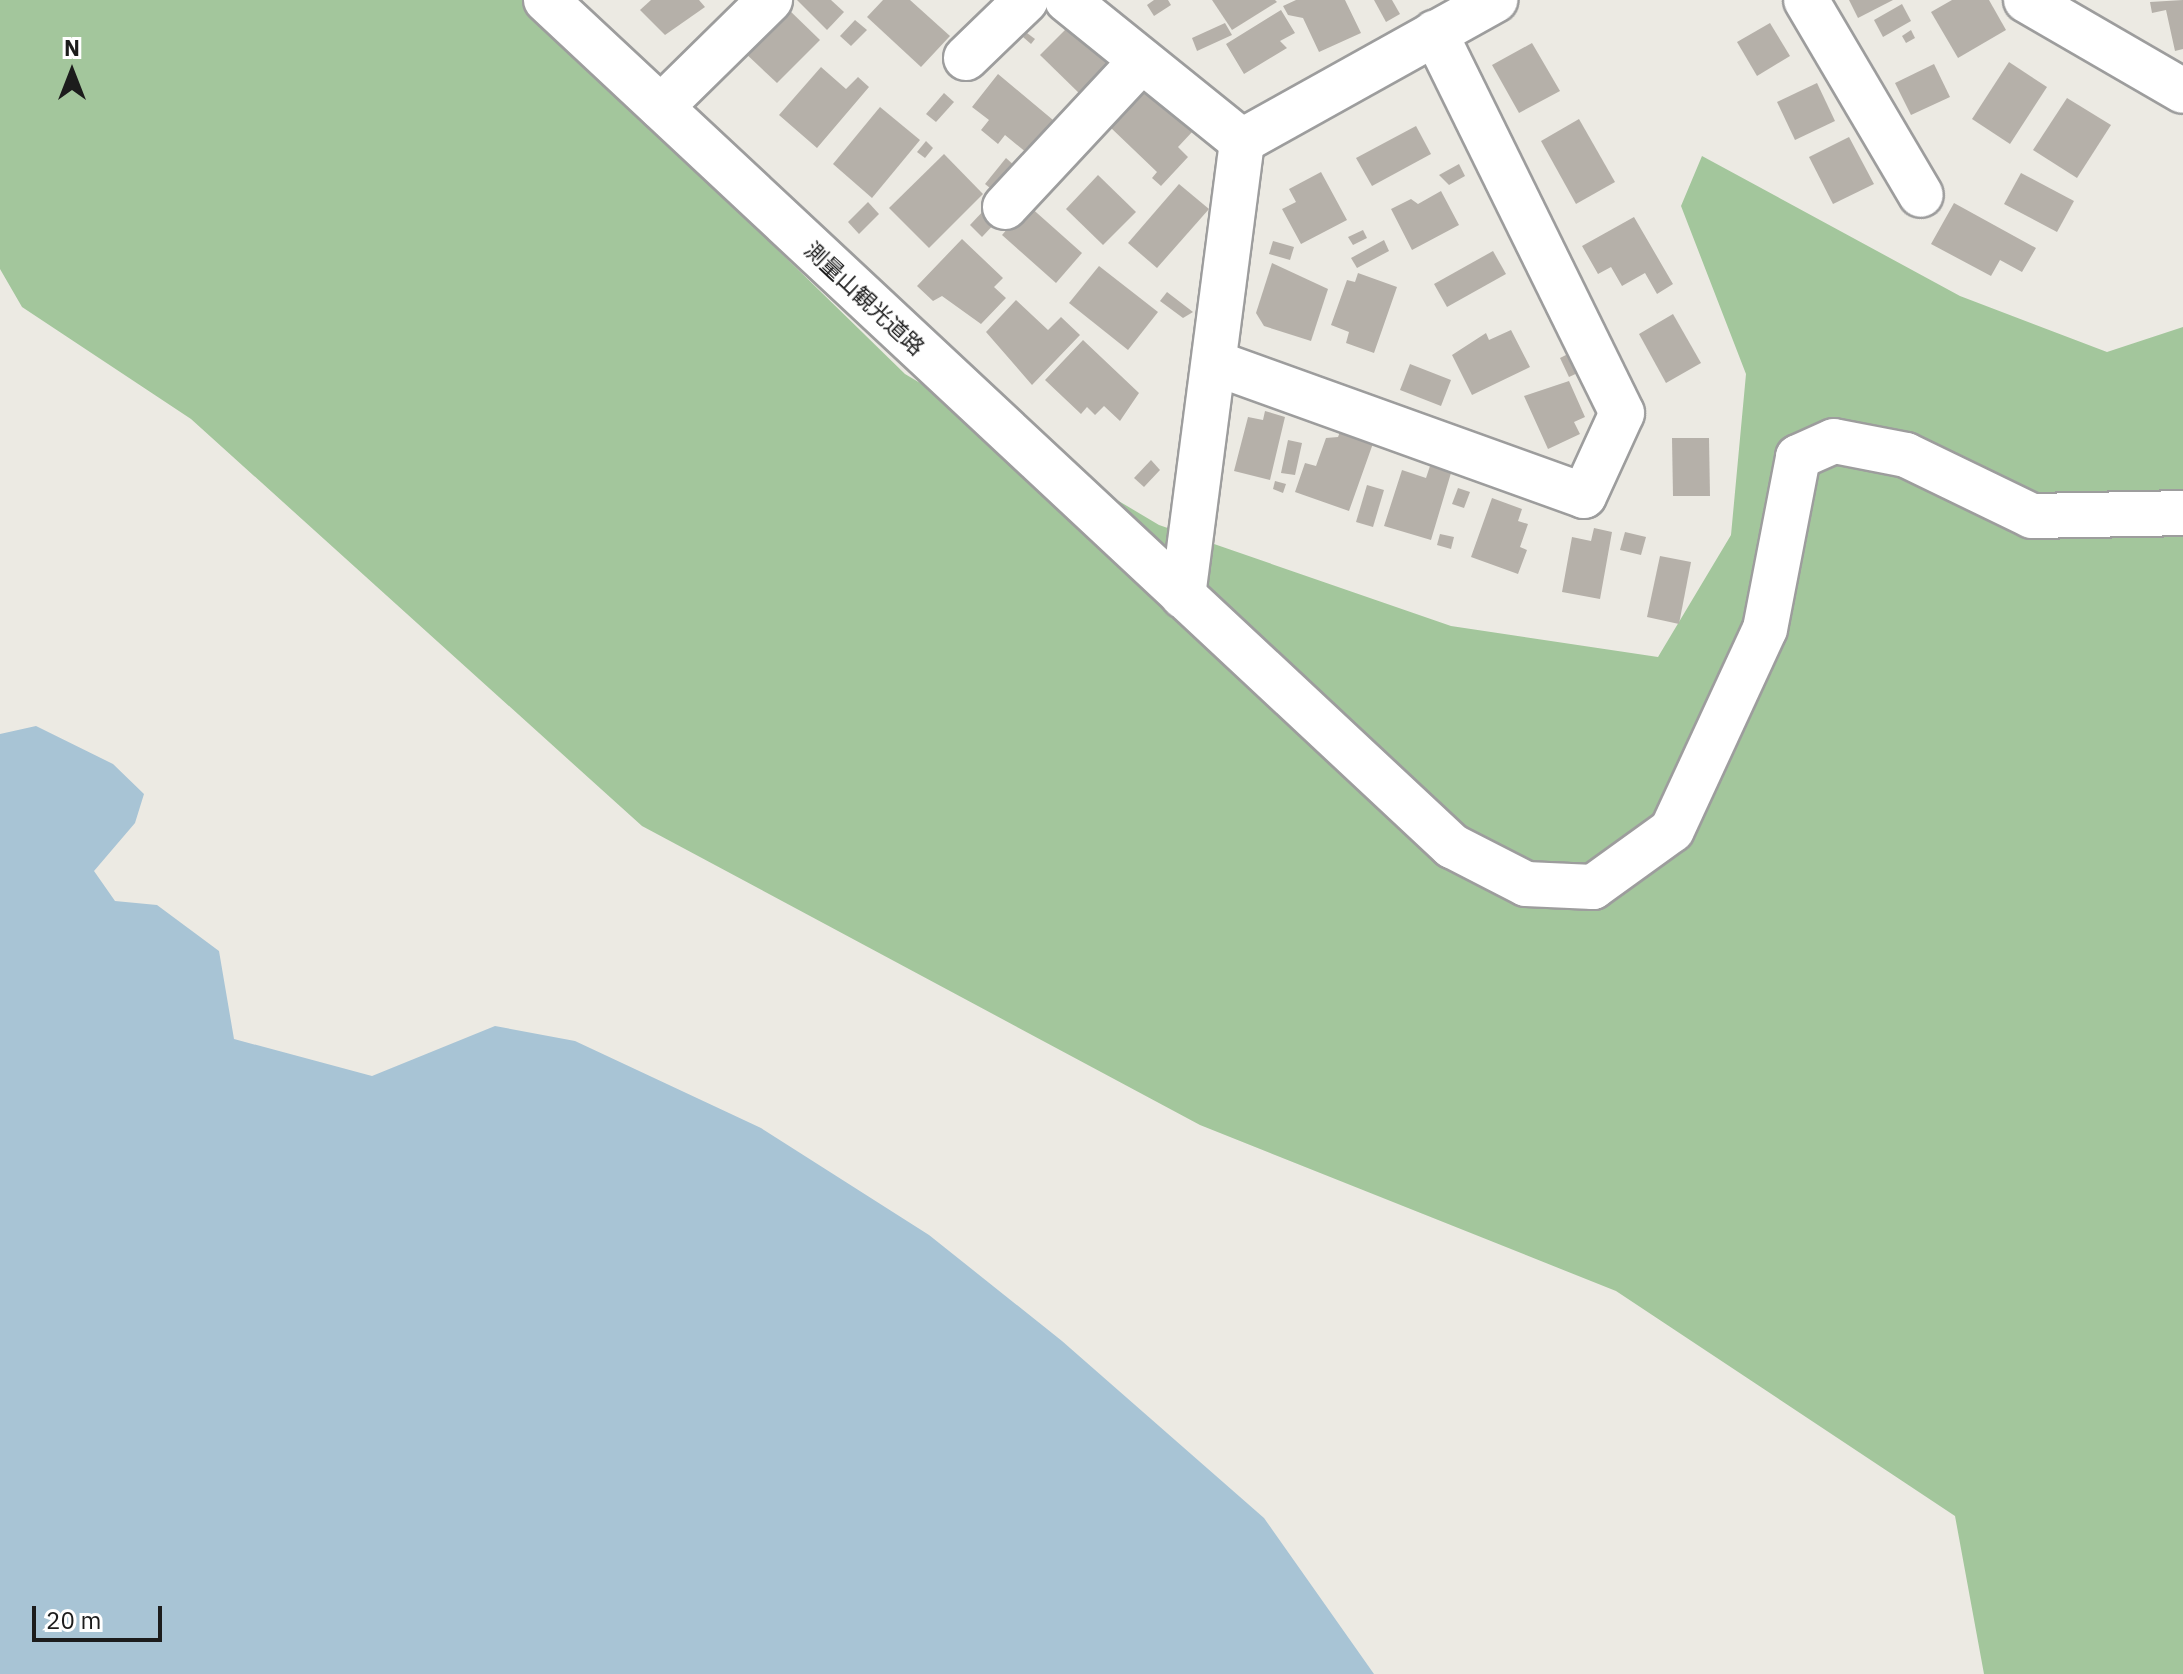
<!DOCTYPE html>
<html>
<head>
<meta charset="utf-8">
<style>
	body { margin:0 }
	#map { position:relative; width:2183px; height:1674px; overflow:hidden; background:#eceae3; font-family:"IBM Plex Sans","Noto Sans JP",sans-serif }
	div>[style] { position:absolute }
	.forest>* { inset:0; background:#a3c69c }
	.water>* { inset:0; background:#a8c4d5 }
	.building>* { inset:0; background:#b5b0a9 }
	.roads { filter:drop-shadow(2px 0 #9d9d9d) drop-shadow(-2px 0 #9d9d9d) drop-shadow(0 2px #9d9d9d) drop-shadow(0 -2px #9d9d9d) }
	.minor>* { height:44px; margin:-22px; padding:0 22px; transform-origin:22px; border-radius:22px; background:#fff }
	span { translate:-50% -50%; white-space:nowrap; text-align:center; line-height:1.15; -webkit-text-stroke:6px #fff; paint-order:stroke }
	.street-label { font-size:22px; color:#1c1c1c }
	.north { position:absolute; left:32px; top:32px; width:80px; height:80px; -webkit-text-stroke:6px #fff; paint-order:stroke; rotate:0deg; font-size:22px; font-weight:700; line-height:32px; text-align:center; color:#1c1c1c }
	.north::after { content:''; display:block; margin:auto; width:28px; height:36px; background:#1c1c1c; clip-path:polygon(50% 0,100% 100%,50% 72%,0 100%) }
	.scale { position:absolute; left:32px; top:1606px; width:130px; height:36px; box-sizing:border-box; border:4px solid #1c1c1c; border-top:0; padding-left:10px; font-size:24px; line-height:28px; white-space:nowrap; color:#1c1c1c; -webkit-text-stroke:6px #fff; paint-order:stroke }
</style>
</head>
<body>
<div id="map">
	<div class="forest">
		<i style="clip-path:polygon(0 0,522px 0,905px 374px,1159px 525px,1451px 626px,1658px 657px,1731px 535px,1746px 374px,1681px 206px,1702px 156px,1960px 296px,2107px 352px,2183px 327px,2183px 1674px,1984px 1674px,1955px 1516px,1616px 1291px,1200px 1125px,642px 826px,191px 419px,22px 307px,0 269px)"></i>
	</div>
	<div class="water">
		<i style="clip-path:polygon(36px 726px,113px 764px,144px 794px,135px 823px,94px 871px,115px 901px,157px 905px,219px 951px,234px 1039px,372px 1076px,495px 1026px,575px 1041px,761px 1128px,929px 1235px,1062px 1341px,1264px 1518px,1374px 1674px,0 1674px,0 734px)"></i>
	</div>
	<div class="building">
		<i style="clip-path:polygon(651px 0,699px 0,705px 7px,665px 35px,640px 10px)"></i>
		<i style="clip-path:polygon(797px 0,831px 0,844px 12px,827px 30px)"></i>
		<i style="clip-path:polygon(883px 0,910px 0,950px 36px,921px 67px,867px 17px)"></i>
		<i style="clip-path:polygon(1154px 0,1168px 0,1171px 5px,1154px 16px,1147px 5px)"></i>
		<i style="clip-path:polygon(1212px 0,1275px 0,1277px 2px,1232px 30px)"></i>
		<i style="clip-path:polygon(1296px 0,1345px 0,1361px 33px,1319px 52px,1303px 18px,1288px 15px,1283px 6px)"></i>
		<i style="clip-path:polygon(1374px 0,1392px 0,1400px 14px,1386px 22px)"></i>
		<i style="clip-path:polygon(1849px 0,1893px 0,1858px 18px)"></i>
		<i style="clip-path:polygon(1952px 0,1989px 0,2006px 30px,1958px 58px,1931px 12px)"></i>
		<i style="clip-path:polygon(2183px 0,2183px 49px,2175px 51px,2166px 10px,2152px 13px,2150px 2px)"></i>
		<i style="clip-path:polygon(1902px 4px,1911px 21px,1883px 37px,1874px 20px)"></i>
		<i style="clip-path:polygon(786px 7px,820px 40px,777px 83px,743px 51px)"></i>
		<i style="clip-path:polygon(1281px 10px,1295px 33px,1280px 41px,1287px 48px,1244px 74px,1226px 44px)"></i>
		<i style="clip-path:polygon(855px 20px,867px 30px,851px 46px,840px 36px)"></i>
		<i style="clip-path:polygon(1074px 21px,1115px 61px,1082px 96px,1040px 55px)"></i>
		<i style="clip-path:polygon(1225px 23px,1232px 35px,1197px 51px,1192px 38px)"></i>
		<i style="clip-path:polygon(1770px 23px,1790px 56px,1757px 76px,1737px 42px)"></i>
		<i style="clip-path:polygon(1911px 30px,1915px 38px,1906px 43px,1902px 36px)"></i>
		<i style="clip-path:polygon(1027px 33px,1035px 39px,1031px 44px,1023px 37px)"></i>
		<i style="clip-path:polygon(1532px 43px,1560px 91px,1519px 113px,1492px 65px)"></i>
		<i style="clip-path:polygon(2009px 62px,2047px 87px,2010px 144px,1972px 119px)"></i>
		<i style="clip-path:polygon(1934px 64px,1950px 97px,1911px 115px,1895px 83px)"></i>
		<i style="clip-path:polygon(821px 67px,846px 89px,858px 77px,869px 87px,817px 148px,779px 115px)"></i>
		<i style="clip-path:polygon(998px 74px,1053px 120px,1027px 153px,1005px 135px,998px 144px,981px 130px,989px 120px,972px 107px)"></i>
		<i style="clip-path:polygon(1817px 83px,1835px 121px,1795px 140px,1777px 102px)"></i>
		<i style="clip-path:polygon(1148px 87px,1193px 131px,1178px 147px,1188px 157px,1161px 186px,1152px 178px,1157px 172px,1110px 127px)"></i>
		<i style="clip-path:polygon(944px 93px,954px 102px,936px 122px,926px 114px)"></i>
		<i style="clip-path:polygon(2067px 98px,2111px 125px,2077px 178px,2033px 150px)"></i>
		<i style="clip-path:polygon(880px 107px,920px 140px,872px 198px,833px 164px)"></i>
		<i style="clip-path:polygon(1579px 119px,1615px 182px,1576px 204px,1541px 141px)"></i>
		<i style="clip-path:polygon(1416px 126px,1431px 154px,1372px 186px,1356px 158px)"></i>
		<i style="clip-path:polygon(1849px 137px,1874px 184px,1833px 204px,1809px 157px)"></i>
		<i style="clip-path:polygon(926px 141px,933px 148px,925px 158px,917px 152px)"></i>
		<i style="clip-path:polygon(944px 154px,983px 194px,929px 248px,889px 208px)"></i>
		<i style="clip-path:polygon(1006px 158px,1016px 167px,995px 192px,985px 184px)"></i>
		<i style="clip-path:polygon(1459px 164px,1465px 176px,1449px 185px,1439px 175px)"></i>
		<i style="clip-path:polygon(1321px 172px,1347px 220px,1301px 244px,1282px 209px,1296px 202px,1289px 189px)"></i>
		<i style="clip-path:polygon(2021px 173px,2074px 201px,2057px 232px,2004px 204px)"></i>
		<i style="clip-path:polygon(1098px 175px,1136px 212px,1103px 245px,1066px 209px)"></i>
		<i style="clip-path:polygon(1179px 184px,1209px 209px,1157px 268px,1128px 243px)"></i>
		<i style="clip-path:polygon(1441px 191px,1459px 225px,1412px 250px,1391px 209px,1411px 199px,1418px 204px)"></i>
		<i style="clip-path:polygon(868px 202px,879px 214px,859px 234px,848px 222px)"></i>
		<i style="clip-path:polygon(1954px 203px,2036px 248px,2022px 272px,2000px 260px,1991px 276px,1931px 244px)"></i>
		<i style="clip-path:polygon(1028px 205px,1082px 253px,1056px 283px,1002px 235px)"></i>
		<i style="clip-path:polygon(986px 208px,998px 220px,982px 237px,970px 225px)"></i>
		<i style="clip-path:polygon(1634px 217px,1673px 284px,1657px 294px,1645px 273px,1622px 286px,1611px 267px,1598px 274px,1582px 246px)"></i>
		<i style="clip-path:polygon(1363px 230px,1367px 238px,1353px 245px,1348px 237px)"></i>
		<i style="clip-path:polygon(962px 239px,1003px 278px,994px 287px,1006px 298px,981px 324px,942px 296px,933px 301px,917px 286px)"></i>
		<i style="clip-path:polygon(1384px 240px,1389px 251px,1357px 268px,1351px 258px)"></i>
		<i style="clip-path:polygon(1273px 241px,1294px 247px,1290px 260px,1269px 254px)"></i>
		<i style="clip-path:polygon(1493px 251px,1506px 274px,1447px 307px,1434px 284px)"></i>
		<i style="clip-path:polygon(1272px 263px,1328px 289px,1311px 341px,1264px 326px,1256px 313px)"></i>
		<i style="clip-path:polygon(1099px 266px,1158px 312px,1128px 350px,1069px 303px)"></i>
		<i style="clip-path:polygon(1358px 273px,1397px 287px,1374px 353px,1346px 343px,1349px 332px,1331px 325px,1347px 280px,1355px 282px)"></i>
		<i style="clip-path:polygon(1167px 292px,1193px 312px,1183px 318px,1160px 301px)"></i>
		<i style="clip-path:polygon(1016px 300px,1048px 330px,1061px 317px,1080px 335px,1032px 385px,986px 332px)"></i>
		<i style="clip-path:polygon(1673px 314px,1701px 363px,1666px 383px,1639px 334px)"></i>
		<i style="clip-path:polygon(1511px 330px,1530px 367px,1472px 395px,1452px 355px,1486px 333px,1489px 340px)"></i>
		<i style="clip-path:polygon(1083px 340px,1139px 393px,1120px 421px,1104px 406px,1095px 415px,1087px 407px,1081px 414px,1045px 380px)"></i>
		<i style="clip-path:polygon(1572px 352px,1582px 371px,1569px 377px,1560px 358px)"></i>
		<i style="clip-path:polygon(1410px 364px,1451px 380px,1441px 406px,1400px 390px)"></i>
		<i style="clip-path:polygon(1569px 381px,1585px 417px,1574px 422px,1580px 434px,1548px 449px,1524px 396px)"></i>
		<i style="clip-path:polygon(1265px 411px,1285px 417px,1270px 480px,1234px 471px,1248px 417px,1263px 420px)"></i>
		<i style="clip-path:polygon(1343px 424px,1376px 435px,1349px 511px,1295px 492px,1305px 463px,1316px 466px,1326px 438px,1338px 437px)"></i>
		<i style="clip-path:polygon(1672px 438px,1709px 438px,1710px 496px,1673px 496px)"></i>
		<i style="clip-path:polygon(1288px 440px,1302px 443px,1295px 475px,1281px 473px)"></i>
		<i style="clip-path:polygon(1151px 460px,1160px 470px,1144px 487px,1134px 478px)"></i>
		<i style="clip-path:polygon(1430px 466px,1451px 473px,1431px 540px,1384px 526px,1402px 470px,1426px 478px)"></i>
		<i style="clip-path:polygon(1275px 481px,1286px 484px,1283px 493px,1273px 489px)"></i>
		<i style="clip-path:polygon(1367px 485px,1384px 490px,1373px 527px,1356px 522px)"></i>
		<i style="clip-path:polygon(1458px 488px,1470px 492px,1464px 508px,1452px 504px)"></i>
		<i style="clip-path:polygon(1492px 498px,1522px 509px,1518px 521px,1528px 524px,1520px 547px,1527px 550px,1518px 574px,1471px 557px)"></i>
		<i style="clip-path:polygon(1594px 528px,1612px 532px,1600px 599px,1562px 592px,1572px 537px,1591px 541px)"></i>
		<i style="clip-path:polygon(1625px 532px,1646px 537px,1641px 555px,1620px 550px)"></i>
		<i style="clip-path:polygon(1440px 534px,1454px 537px,1451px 549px,1437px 545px)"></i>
		<i style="clip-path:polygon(1660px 556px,1691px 562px,1679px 624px,1647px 617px)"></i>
	</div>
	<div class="roads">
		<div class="minor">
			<i style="left:546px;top:0;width:1240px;rotate:43.04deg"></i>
			<i style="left:1452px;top:846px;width:83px;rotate:27.2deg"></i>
			<i style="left:1526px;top:884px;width:67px;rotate:2.6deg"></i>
			<i style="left:1593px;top:887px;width:97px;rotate:-35.8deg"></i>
			<i style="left:1672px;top:830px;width:221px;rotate:-65.2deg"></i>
			<i style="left:1765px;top:629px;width:175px;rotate:-79.1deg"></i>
			<i style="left:1798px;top:457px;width:39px;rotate:-24deg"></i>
			<i style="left:1834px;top:441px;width:73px;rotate:11deg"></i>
			<i style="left:1906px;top:455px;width:140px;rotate:25.8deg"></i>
			<i style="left:2032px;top:516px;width:151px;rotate:-1.1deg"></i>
			<i style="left:1067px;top:0;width:225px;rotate:38.9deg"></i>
			<i style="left:1806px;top:0;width:226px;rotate:59.5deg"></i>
			<i style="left:2026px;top:0;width:181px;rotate:30.1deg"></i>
			<i style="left:966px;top:58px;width:83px;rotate:-44deg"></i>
			<i style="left:661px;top:107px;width:153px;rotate:-44.5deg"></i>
			<i style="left:1005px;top:207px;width:200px;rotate:-47deg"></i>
			<i style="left:1215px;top:363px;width:392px;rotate:19.8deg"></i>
			<i style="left:1584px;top:496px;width:91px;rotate:-65.4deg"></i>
			<i style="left:1622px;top:413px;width:424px;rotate:-116.2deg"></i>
			<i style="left:1183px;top:596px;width:459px;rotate:-82.6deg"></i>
			<i style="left:1242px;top:141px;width:290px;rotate:-29.1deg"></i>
		</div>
	</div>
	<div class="street-label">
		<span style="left:865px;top:298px;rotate:43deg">測量山観光道路</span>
	</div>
	<div class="north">N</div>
	<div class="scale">20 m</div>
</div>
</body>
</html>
